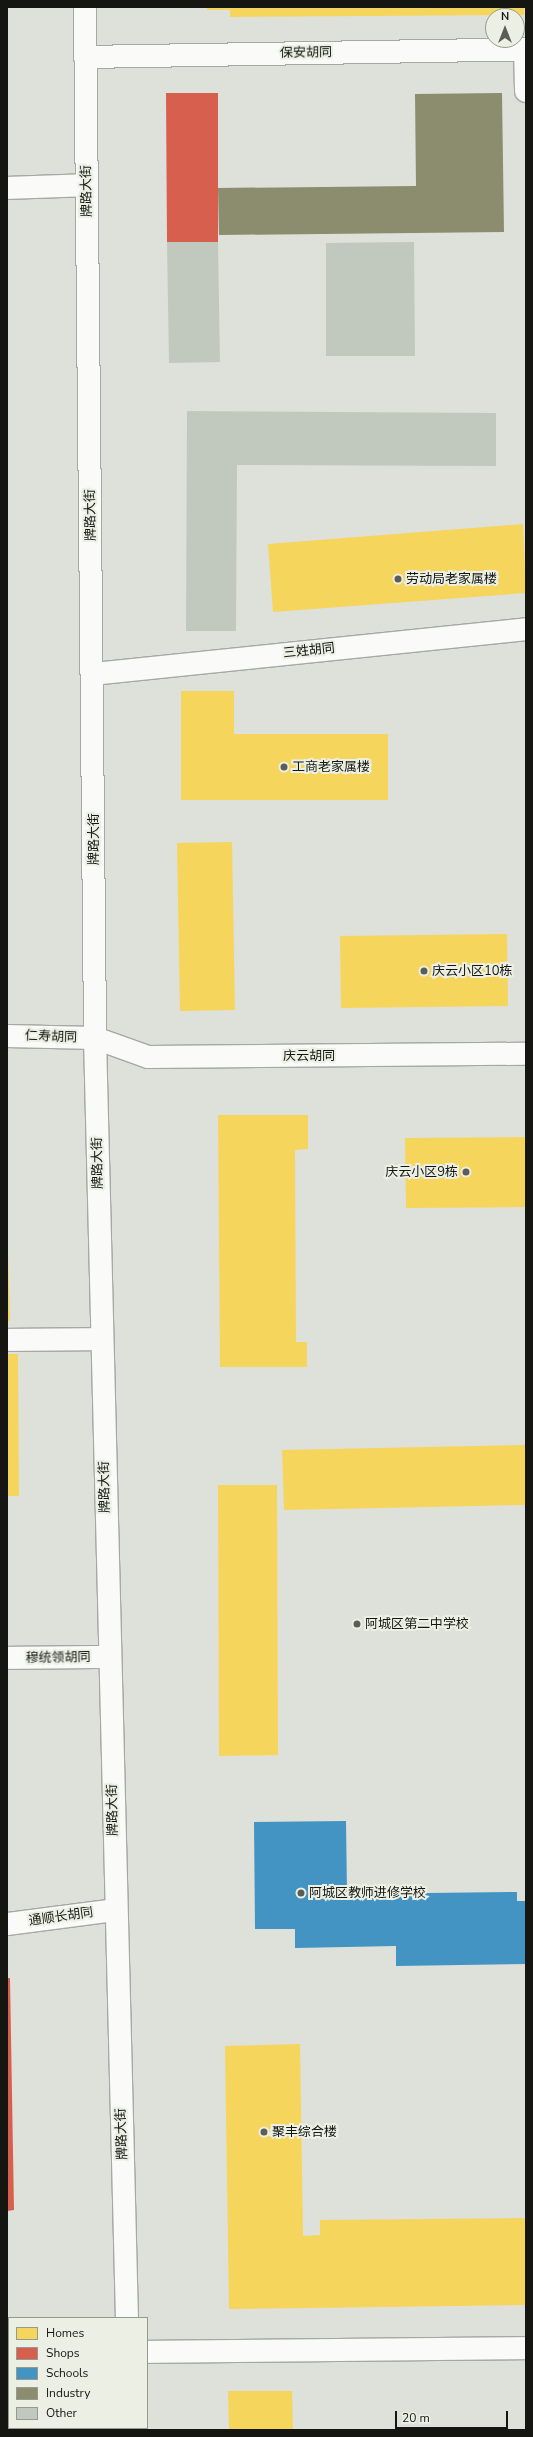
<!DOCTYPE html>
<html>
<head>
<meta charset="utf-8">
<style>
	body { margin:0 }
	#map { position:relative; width:533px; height:2437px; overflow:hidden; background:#dee0da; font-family:"Nunito Sans","Noto Sans SC",sans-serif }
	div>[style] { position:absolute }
	.homes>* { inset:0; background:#f6d55c }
	.shops>* { inset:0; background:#d6604d }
	.schools>* { inset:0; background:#4393c3 }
	.industry>* { inset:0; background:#8c8c6e }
	.building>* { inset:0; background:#c1c9bf }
	.roads { filter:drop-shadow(1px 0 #a6a8a4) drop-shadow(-1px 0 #a6a8a4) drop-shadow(0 1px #a6a8a4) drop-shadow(0 -1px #a6a8a4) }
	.minor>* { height:22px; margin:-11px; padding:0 11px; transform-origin:11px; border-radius:11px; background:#fafaf9 }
	.dots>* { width:11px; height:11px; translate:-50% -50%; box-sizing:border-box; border:2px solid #ecf0e4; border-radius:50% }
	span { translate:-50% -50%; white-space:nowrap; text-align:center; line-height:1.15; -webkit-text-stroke:4px #ecf0e4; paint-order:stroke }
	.street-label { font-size:13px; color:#151612 }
	.poi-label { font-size:13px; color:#151612 }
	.left { translate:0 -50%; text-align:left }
	.right { translate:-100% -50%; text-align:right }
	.frame { position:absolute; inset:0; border:8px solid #151612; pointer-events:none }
	.legend { position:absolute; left:8px; top:2317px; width:140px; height:112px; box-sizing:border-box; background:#ecf0e4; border:1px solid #969990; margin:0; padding:5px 7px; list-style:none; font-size:12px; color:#151612 }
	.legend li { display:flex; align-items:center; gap:8px; height:20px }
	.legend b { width:20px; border:1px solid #969990 }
	.north { position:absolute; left:485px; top:8px; width:40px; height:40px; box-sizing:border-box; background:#ecf0e4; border:1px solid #969990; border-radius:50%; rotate:0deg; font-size:11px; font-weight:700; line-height:16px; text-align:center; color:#151612 }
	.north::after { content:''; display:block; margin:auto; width:14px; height:18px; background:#5b5d58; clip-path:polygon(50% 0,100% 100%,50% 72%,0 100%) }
	.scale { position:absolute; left:395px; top:2411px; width:113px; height:18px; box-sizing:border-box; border:2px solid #151612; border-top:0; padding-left:5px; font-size:12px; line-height:14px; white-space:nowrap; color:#151612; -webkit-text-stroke:3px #ecf0e4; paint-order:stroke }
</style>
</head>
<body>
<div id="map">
	<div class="homes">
		<i style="clip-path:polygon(207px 7px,524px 7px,524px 15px,230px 17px,230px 10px,207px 10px)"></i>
		<i style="clip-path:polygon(523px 524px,526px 593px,273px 612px,268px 544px)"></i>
		<i style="clip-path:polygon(181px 691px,234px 691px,234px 734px,388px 734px,388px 800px,181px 800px)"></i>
		<i style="clip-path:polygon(232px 842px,235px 1010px,180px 1011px,177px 843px)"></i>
		<i style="clip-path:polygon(507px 934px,508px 1006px,341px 1008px,340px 936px)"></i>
		<i style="clip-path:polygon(218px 1115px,308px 1115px,308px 1149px,295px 1150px,296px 1342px,307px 1342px,307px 1367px,220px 1367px)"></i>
		<i style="clip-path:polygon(526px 1137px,526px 1207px,406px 1208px,405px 1138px)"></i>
		<i style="clip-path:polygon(7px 1217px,10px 1321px,7px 1321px)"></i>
		<i style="clip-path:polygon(8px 1354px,18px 1354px,19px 1496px,7px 1496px)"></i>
		<i style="clip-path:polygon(526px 1445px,526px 1505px,284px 1510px,282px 1450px)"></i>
		<i style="clip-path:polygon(218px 1485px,277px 1485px,278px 1755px,219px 1756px)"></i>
		<i style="clip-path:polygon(300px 2044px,303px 2236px,320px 2235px,320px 2220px,526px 2218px,526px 2305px,229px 2309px,225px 2046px)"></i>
		<i style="clip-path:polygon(7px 2351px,9px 2351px,9px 2412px,7px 2412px)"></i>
		<i style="clip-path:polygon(228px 2391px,292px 2391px,293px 2430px,229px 2430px)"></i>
	</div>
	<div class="shops">
		<i style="clip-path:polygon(166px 93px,218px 93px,218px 242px,167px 242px)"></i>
		<i style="clip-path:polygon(7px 1978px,10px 1978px,14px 2210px,7px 2211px)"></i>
		<i style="clip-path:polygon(7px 2343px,8px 2343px,10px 2430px,7px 2430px)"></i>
	</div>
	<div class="schools">
		<i style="clip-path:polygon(346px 1821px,347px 1894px,517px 1892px,517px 1901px,526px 1901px,526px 1964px,396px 1966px,396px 1946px,295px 1948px,295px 1929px,255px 1929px,254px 1822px)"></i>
	</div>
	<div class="industry">
		<i style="clip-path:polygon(502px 93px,504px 232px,219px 235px,218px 188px,416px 186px,415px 94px)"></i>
	</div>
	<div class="building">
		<i style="clip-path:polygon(167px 242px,218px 242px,220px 362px,169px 363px)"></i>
		<i style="clip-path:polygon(414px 242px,415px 356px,326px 356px,326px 243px)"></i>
		<i style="clip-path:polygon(187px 411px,496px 413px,496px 466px,237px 465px,236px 631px,186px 631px)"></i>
	</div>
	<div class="roads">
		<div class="minor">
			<i style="left:85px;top:7px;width:1031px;rotate:89.44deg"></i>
			<i style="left:95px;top:1038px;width:1280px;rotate:88.57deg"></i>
			<i style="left:525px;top:49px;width:42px;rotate:88.6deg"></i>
			<i style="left:85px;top:57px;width:441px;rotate:-1deg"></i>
			<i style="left:7px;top:188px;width:80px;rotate:-2.1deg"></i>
			<i style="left:93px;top:674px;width:435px;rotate:-5.9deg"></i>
			<i style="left:7px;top:1036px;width:88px;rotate:1.3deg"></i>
			<i style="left:95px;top:1038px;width:56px;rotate:19.7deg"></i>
			<i style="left:148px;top:1057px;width:378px;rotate:-0.5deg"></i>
			<i style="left:7px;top:1340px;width:95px;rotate:-0.6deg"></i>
			<i style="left:7px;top:1658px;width:103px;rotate:-0.6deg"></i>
			<i style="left:7px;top:1924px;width:109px;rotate:-7.4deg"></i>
			<i style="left:147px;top:2352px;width:379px;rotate:-0.6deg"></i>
			<i style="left:130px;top:2428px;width:2px;rotate:90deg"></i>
		</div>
	</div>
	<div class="dots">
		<i style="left:398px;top:579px;background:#5b5d58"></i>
		<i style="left:284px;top:767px;background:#5b5d58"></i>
		<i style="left:424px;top:971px;background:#5b5d58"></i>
		<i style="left:466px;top:1172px;background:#5b5d58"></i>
		<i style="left:357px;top:1624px;background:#5b5d58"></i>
		<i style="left:301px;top:1893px;background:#5b5d58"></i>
		<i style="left:264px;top:2132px;background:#5b5d58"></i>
	</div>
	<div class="street-label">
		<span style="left:306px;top:53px;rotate:-1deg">保安胡同</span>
		<span style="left:87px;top:191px;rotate:-91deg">牌路大街</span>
		<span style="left:91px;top:515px;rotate:-91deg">牌路大街</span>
		<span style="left:309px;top:651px;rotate:-6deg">三姓胡同</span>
		<span style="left:94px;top:839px;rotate:-90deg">牌路大街</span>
		<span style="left:51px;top:1037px;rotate:2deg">仁寿胡同</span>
		<span style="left:309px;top:1056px">庆云胡同</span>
		<span style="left:98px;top:1163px;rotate:-91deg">牌路大街</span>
		<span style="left:105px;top:1487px;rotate:-91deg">牌路大街</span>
		<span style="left:58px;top:1658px;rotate:-1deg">穆统领胡同</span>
		<span style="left:113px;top:1810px;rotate:-91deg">牌路大街</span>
		<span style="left:61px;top:1917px;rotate:-8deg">通顺长胡同</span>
		<span style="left:122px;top:2134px;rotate:-92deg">牌路大街</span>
	</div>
	<div class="poi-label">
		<span class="left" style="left:406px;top:579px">劳动局老家属楼</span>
		<span class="left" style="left:292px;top:767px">工商老家属楼</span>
		<span class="left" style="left:432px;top:971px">庆云小区10栋</span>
		<span class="right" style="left:458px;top:1172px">庆云小区9栋</span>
		<span class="left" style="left:365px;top:1624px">阿城区第二中学校</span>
		<span class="left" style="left:309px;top:1893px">阿城区教师进修学校</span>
		<span class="left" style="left:272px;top:2132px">聚丰综合楼</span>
	</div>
	<div class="frame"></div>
	<ul class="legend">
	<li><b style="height:11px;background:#f6d55c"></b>Homes</li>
	<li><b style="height:11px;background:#d6604d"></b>Shops</li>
	<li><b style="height:11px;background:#4393c3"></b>Schools</li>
	<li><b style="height:11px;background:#8c8c6e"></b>Industry</li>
	<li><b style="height:11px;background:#c1c9bf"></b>Other</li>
	</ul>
	<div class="north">N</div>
	<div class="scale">20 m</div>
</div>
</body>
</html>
